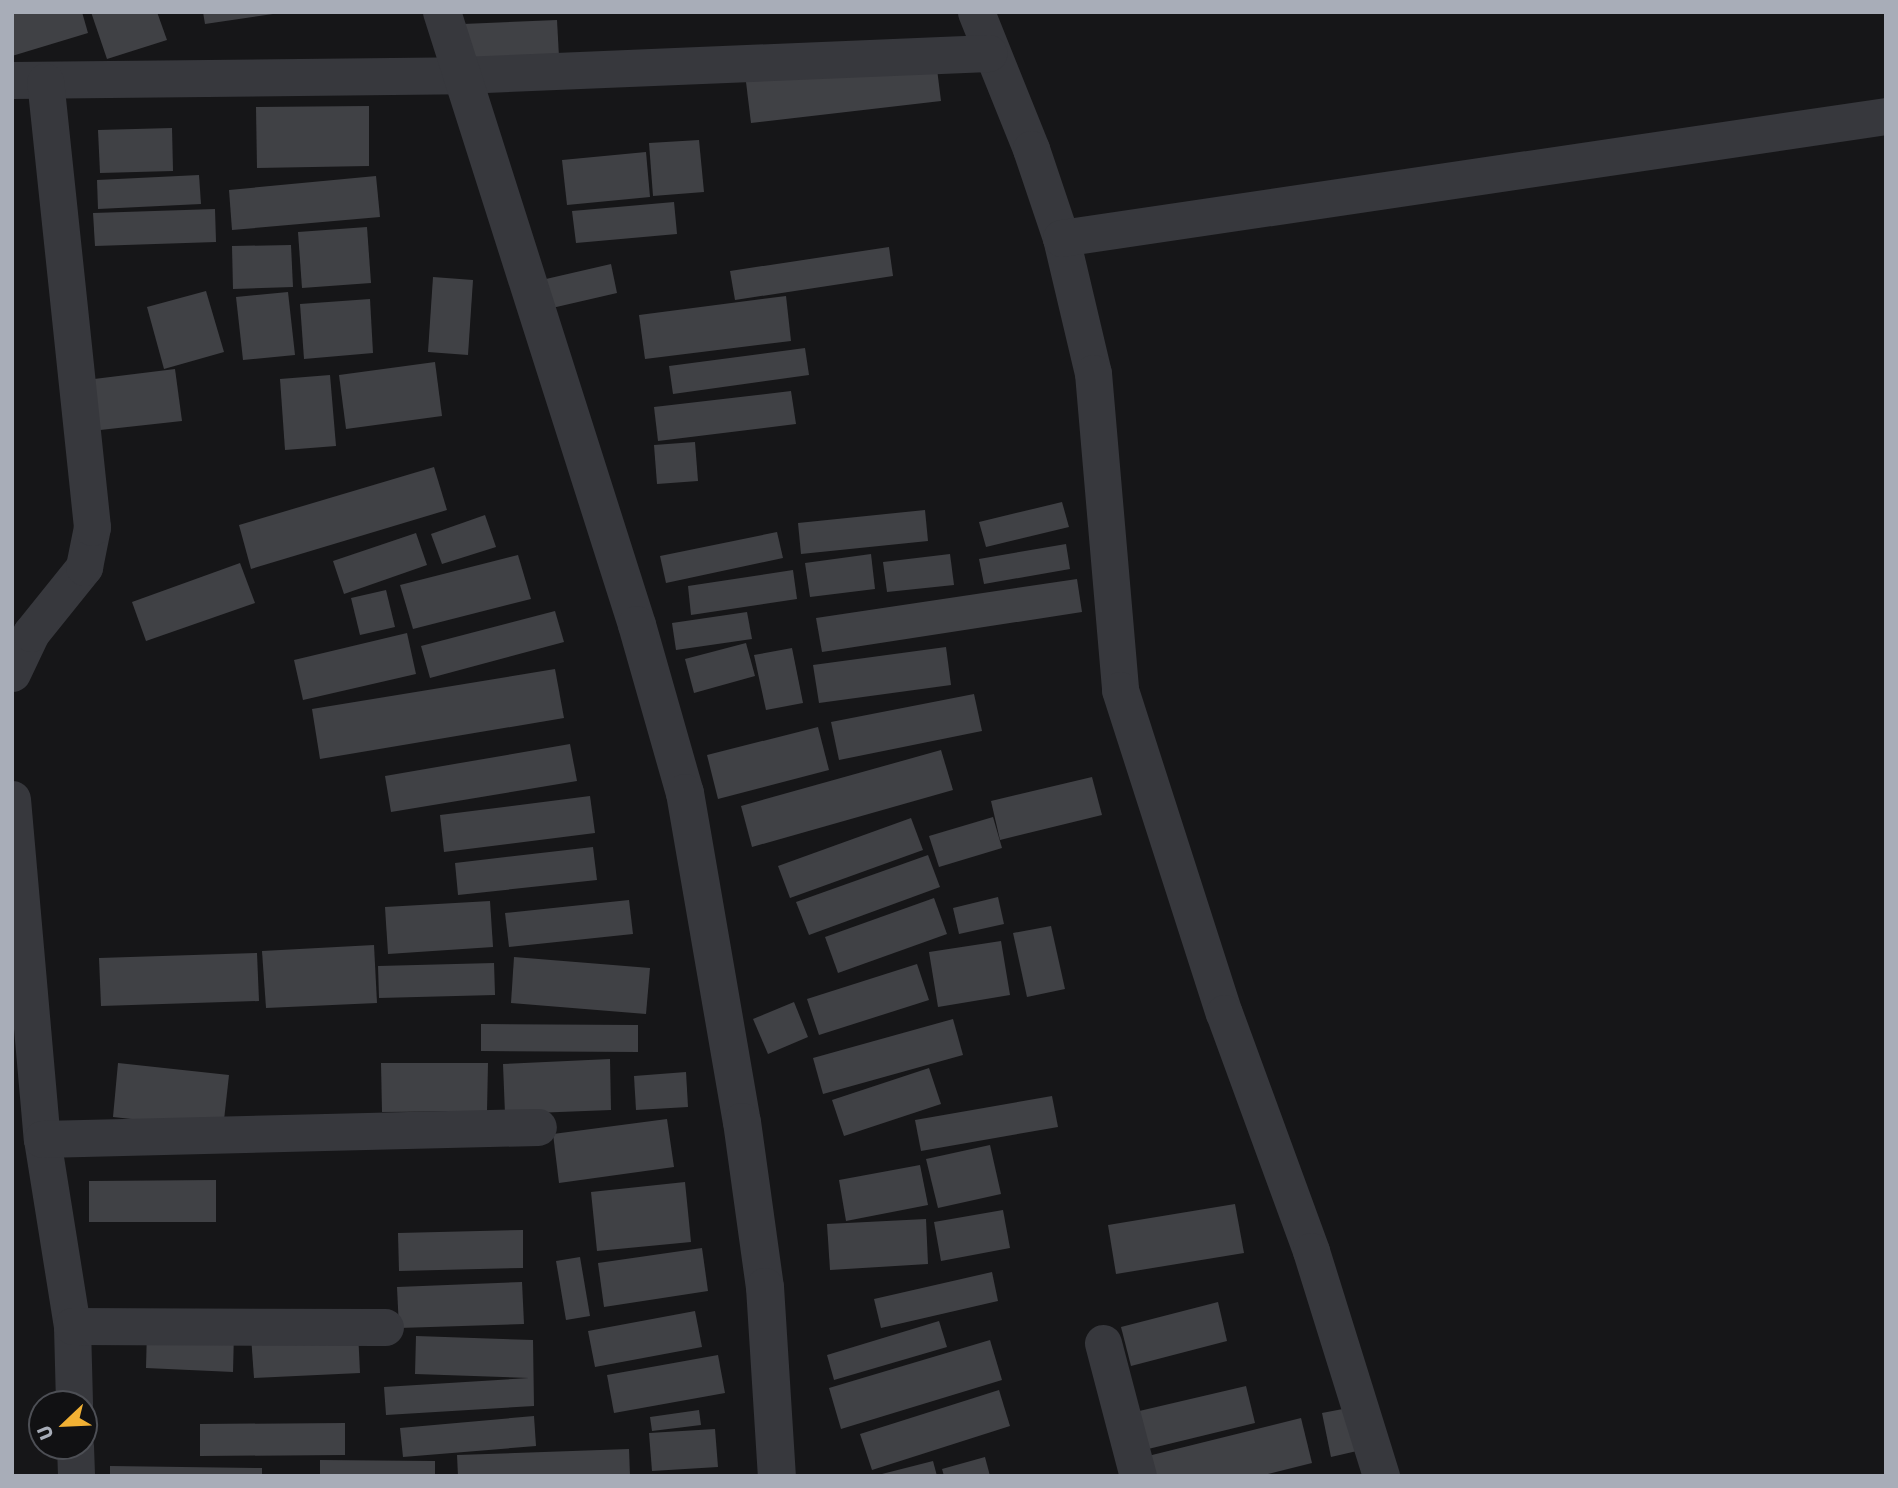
<!DOCTYPE html>
<html>
<head>
<meta charset="utf-8">
<style>
	body { margin:0 }
	#map { position:relative; width:1898px; height:1488px; overflow:hidden; background:#161618; font-family:Jost,sans-serif }
	div>[style] { position:absolute }
	.building>* { inset:0; background:#404145 }
	.minor>* { height:37px; margin:-18.5px; padding:0 18.5px; transform-origin:18.5px; border-radius:18.5px; background:#37383d }
	.tertiary>* { height:38px; margin:-19px; padding:0 19px; transform-origin:19px; border-radius:19px; background:#37383d }
	span { translate:-50% -50%; white-space:nowrap; text-align:center; line-height:1.15; -webkit-text-stroke:5px #111113; paint-order:stroke }
	.frame { position:absolute; inset:0; border:14px solid #a8adb8; pointer-events:none }
	.north { position:absolute; left:28px; top:1390px; width:70px; height:70px; box-sizing:border-box; background:#111113; border:2px solid #4d4f55; border-radius:50%; rotate:247deg; font-size:19px; font-weight:700; line-height:28px; text-align:center; color:#a8adb8 }
	.north::after { content:''; display:block; margin:auto; width:24px; height:32px; background:#f2b134; clip-path:polygon(50% 0,100% 100%,50% 72%,0 100%) }
</style>
</head>
<body>
<div id="map">
	<div class="building">
		<i style="clip-path:polygon(12px 12px,82px 12px,88px 33px,12px 56px)"></i>
		<i style="clip-path:polygon(91px 12px,157px 12px,167px 40px,107px 59px)"></i>
		<i style="clip-path:polygon(203px 12px,273px 12px,273px 14px,205px 24px)"></i>
		<i style="clip-path:polygon(557px 20px,559px 57px,465px 61px,463px 24px)"></i>
		<i style="clip-path:polygon(936px 61px,941px 101px,751px 123px,746px 82px)"></i>
		<i style="clip-path:polygon(369px 106px,369px 166px,257px 168px,256px 107px)"></i>
		<i style="clip-path:polygon(172px 128px,173px 171px,100px 173px,98px 130px)"></i>
		<i style="clip-path:polygon(699px 140px,704px 192px,653px 196px,649px 143px)"></i>
		<i style="clip-path:polygon(646px 152px,650px 197px,567px 205px,562px 160px)"></i>
		<i style="clip-path:polygon(199px 175px,201px 204px,98px 209px,97px 180px)"></i>
		<i style="clip-path:polygon(376px 176px,380px 217px,232px 230px,229px 190px)"></i>
		<i style="clip-path:polygon(674px 202px,677px 234px,576px 243px,572px 211px)"></i>
		<i style="clip-path:polygon(215px 209px,216px 242px,95px 246px,93px 213px)"></i>
		<i style="clip-path:polygon(367px 227px,371px 283px,302px 288px,298px 232px)"></i>
		<i style="clip-path:polygon(291px 245px,293px 287px,233px 289px,232px 246px)"></i>
		<i style="clip-path:polygon(889px 247px,893px 276px,735px 300px,730px 271px)"></i>
		<i style="clip-path:polygon(611px 264px,617px 293px,552px 308px,546px 279px)"></i>
		<i style="clip-path:polygon(433px 277px,473px 280px,468px 355px,428px 352px)"></i>
		<i style="clip-path:polygon(206px 291px,224px 352px,164px 369px,147px 307px)"></i>
		<i style="clip-path:polygon(288px 292px,295px 355px,243px 360px,236px 297px)"></i>
		<i style="clip-path:polygon(786px 296px,791px 341px,645px 359px,639px 315px)"></i>
		<i style="clip-path:polygon(370px 299px,373px 353px,304px 359px,300px 304px)"></i>
		<i style="clip-path:polygon(805px 348px,809px 375px,673px 394px,669px 366px)"></i>
		<i style="clip-path:polygon(435px 362px,442px 416px,346px 429px,339px 375px)"></i>
		<i style="clip-path:polygon(175px 369px,182px 421px,91px 431px,86px 380px)"></i>
		<i style="clip-path:polygon(330px 375px,336px 446px,285px 450px,280px 379px)"></i>
		<i style="clip-path:polygon(791px 391px,796px 424px,658px 441px,654px 407px)"></i>
		<i style="clip-path:polygon(695px 442px,698px 481px,657px 484px,654px 445px)"></i>
		<i style="clip-path:polygon(434px 467px,447px 510px,251px 569px,239px 525px)"></i>
		<i style="clip-path:polygon(1062px 502px,1069px 527px,986px 547px,979px 522px)"></i>
		<i style="clip-path:polygon(925px 510px,928px 541px,801px 554px,798px 523px)"></i>
		<i style="clip-path:polygon(485px 515px,496px 547px,442px 564px,431px 534px)"></i>
		<i style="clip-path:polygon(777px 532px,783px 558px,666px 583px,660px 556px)"></i>
		<i style="clip-path:polygon(416px 533px,427px 565px,344px 594px,333px 561px)"></i>
		<i style="clip-path:polygon(1066px 544px,1070px 569px,984px 584px,979px 559px)"></i>
		<i style="clip-path:polygon(871px 554px,875px 589px,810px 597px,805px 563px)"></i>
		<i style="clip-path:polygon(950px 554px,954px 585px,887px 592px,883px 562px)"></i>
		<i style="clip-path:polygon(518px 555px,531px 599px,413px 629px,400px 585px)"></i>
		<i style="clip-path:polygon(240px 563px,255px 603px,146px 641px,132px 602px)"></i>
		<i style="clip-path:polygon(793px 570px,797px 599px,691px 615px,688px 586px)"></i>
		<i style="clip-path:polygon(1077px 579px,1082px 612px,822px 652px,816px 618px)"></i>
		<i style="clip-path:polygon(386px 590px,395px 627px,360px 635px,351px 598px)"></i>
		<i style="clip-path:polygon(555px 611px,564px 642px,430px 678px,421px 646px)"></i>
		<i style="clip-path:polygon(747px 612px,752px 639px,676px 650px,672px 623px)"></i>
		<i style="clip-path:polygon(407px 633px,416px 674px,303px 700px,294px 660px)"></i>
		<i style="clip-path:polygon(746px 643px,755px 676px,694px 693px,685px 659px)"></i>
		<i style="clip-path:polygon(946px 647px,951px 685px,819px 703px,813px 665px)"></i>
		<i style="clip-path:polygon(792px 648px,803px 703px,766px 710px,754px 655px)"></i>
		<i style="clip-path:polygon(555px 669px,564px 718px,320px 759px,312px 709px)"></i>
		<i style="clip-path:polygon(974px 694px,982px 731px,839px 760px,831px 722px)"></i>
		<i style="clip-path:polygon(818px 727px,829px 770px,718px 799px,707px 755px)"></i>
		<i style="clip-path:polygon(570px 744px,577px 781px,391px 812px,385px 776px)"></i>
		<i style="clip-path:polygon(941px 750px,953px 790px,752px 847px,741px 806px)"></i>
		<i style="clip-path:polygon(1092px 777px,1102px 815px,1000px 840px,991px 801px)"></i>
		<i style="clip-path:polygon(590px 796px,595px 833px,444px 852px,440px 815px)"></i>
		<i style="clip-path:polygon(993px 817px,1002px 848px,939px 867px,929px 836px)"></i>
		<i style="clip-path:polygon(911px 818px,923px 850px,790px 898px,778px 866px)"></i>
		<i style="clip-path:polygon(593px 847px,597px 880px,458px 895px,455px 863px)"></i>
		<i style="clip-path:polygon(928px 855px,940px 887px,809px 935px,796px 902px)"></i>
		<i style="clip-path:polygon(998px 897px,1004px 924px,959px 934px,953px 908px)"></i>
		<i style="clip-path:polygon(934px 898px,947px 934px,838px 973px,825px 937px)"></i>
		<i style="clip-path:polygon(629px 900px,633px 934px,509px 947px,505px 913px)"></i>
		<i style="clip-path:polygon(490px 901px,493px 947px,388px 954px,385px 907px)"></i>
		<i style="clip-path:polygon(1051px 926px,1065px 989px,1027px 997px,1013px 933px)"></i>
		<i style="clip-path:polygon(1001px 941px,1010px 995px,938px 1007px,929px 952px)"></i>
		<i style="clip-path:polygon(374px 945px,377px 1003px,266px 1008px,262px 951px)"></i>
		<i style="clip-path:polygon(257px 953px,259px 1001px,101px 1006px,99px 958px)"></i>
		<i style="clip-path:polygon(514px 957px,650px 968px,646px 1014px,511px 1003px)"></i>
		<i style="clip-path:polygon(494px 963px,495px 995px,379px 998px,378px 966px)"></i>
		<i style="clip-path:polygon(917px 964px,929px 1000px,819px 1035px,807px 999px)"></i>
		<i style="clip-path:polygon(794px 1002px,808px 1037px,768px 1054px,753px 1019px)"></i>
		<i style="clip-path:polygon(953px 1019px,963px 1055px,823px 1094px,813px 1058px)"></i>
		<i style="clip-path:polygon(481px 1024px,638px 1025px,638px 1052px,481px 1051px)"></i>
		<i style="clip-path:polygon(610px 1059px,611px 1110px,505px 1114px,503px 1064px)"></i>
		<i style="clip-path:polygon(118px 1063px,229px 1075px,223px 1129px,113px 1117px)"></i>
		<i style="clip-path:polygon(381px 1063px,488px 1063px,487px 1111px,382px 1112px)"></i>
		<i style="clip-path:polygon(929px 1068px,941px 1104px,844px 1136px,832px 1100px)"></i>
		<i style="clip-path:polygon(686px 1072px,688px 1107px,636px 1110px,634px 1076px)"></i>
		<i style="clip-path:polygon(1052px 1096px,1058px 1127px,921px 1151px,915px 1120px)"></i>
		<i style="clip-path:polygon(667px 1119px,674px 1167px,559px 1183px,553px 1134px)"></i>
		<i style="clip-path:polygon(990px 1145px,1001px 1194px,938px 1208px,926px 1159px)"></i>
		<i style="clip-path:polygon(920px 1165px,928px 1205px,846px 1221px,839px 1180px)"></i>
		<i style="clip-path:polygon(216px 1180px,216px 1222px,89px 1222px,89px 1181px)"></i>
		<i style="clip-path:polygon(685px 1182px,691px 1242px,597px 1251px,591px 1192px)"></i>
		<i style="clip-path:polygon(1235px 1204px,1244px 1253px,1116px 1274px,1108px 1225px)"></i>
		<i style="clip-path:polygon(1003px 1210px,1010px 1248px,941px 1261px,934px 1222px)"></i>
		<i style="clip-path:polygon(926px 1219px,928px 1264px,830px 1270px,827px 1224px)"></i>
		<i style="clip-path:polygon(523px 1230px,523px 1268px,399px 1271px,398px 1233px)"></i>
		<i style="clip-path:polygon(702px 1248px,708px 1291px,604px 1307px,598px 1263px)"></i>
		<i style="clip-path:polygon(580px 1257px,590px 1316px,566px 1320px,556px 1261px)"></i>
		<i style="clip-path:polygon(992px 1272px,998px 1301px,881px 1328px,874px 1299px)"></i>
		<i style="clip-path:polygon(522px 1282px,524px 1324px,399px 1328px,397px 1287px)"></i>
		<i style="clip-path:polygon(1218px 1302px,1227px 1341px,1131px 1366px,1121px 1327px)"></i>
		<i style="clip-path:polygon(695px 1311px,702px 1347px,595px 1367px,588px 1331px)"></i>
		<i style="clip-path:polygon(939px 1321px,947px 1347px,834px 1380px,827px 1355px)"></i>
		<i style="clip-path:polygon(147px 1329px,234px 1332px,233px 1372px,146px 1368px)"></i>
		<i style="clip-path:polygon(358px 1331px,360px 1373px,254px 1378px,251px 1336px)"></i>
		<i style="clip-path:polygon(416px 1336px,533px 1340px,534px 1406px,386px 1415px,384px 1387px,529px 1378px,415px 1374px)"></i>
		<i style="clip-path:polygon(990px 1340px,1002px 1380px,841px 1429px,829px 1388px)"></i>
		<i style="clip-path:polygon(718px 1355px,725px 1393px,614px 1413px,607px 1375px)"></i>
		<i style="clip-path:polygon(1246px 1386px,1255px 1423px,1144px 1450px,1135px 1412px)"></i>
		<i style="clip-path:polygon(999px 1390px,1010px 1426px,872px 1470px,860px 1434px)"></i>
		<i style="clip-path:polygon(1348px 1408px,1357px 1451px,1331px 1457px,1322px 1413px)"></i>
		<i style="clip-path:polygon(699px 1410px,701px 1425px,652px 1431px,650px 1417px)"></i>
		<i style="clip-path:polygon(534px 1416px,536px 1446px,403px 1457px,400px 1428px)"></i>
		<i style="clip-path:polygon(1301px 1418px,1312px 1463px,1260px 1476px,1153px 1476px,1148px 1456px)"></i>
		<i style="clip-path:polygon(345px 1423px,345px 1455px,200px 1456px,200px 1424px)"></i>
		<i style="clip-path:polygon(715px 1429px,718px 1467px,652px 1471px,649px 1433px)"></i>
		<i style="clip-path:polygon(629px 1449px,630px 1476px,458px 1476px,457px 1455px)"></i>
		<i style="clip-path:polygon(985px 1457px,990px 1476px,944px 1476px,942px 1469px)"></i>
		<i style="clip-path:polygon(320px 1460px,435px 1461px,435px 1476px,320px 1476px)"></i>
		<i style="clip-path:polygon(933px 1461px,937px 1476px,878px 1476px,878px 1475px)"></i>
		<i style="clip-path:polygon(110px 1466px,262px 1468px,262px 1476px,110px 1476px)"></i>
	</div>
	<div class="minor">
		<i style="left:976px;top:12px;width:148px;rotate:68.1deg"></i>
		<i style="left:1031px;top:149px;width:94px;rotate:71.4deg"></i>
		<i style="left:1061px;top:238px;width:139px;rotate:76.7deg"></i>
		<i style="left:1093px;top:373px;width:318px;rotate:85.1deg"></i>
		<i style="left:1120px;top:690px;width:339px;rotate:72.2deg"></i>
		<i style="left:1224px;top:1013px;width:253px;rotate:69.9deg"></i>
		<i style="left:1311px;top:1251px;width:236px;rotate:72.7deg"></i>
		<i style="left:12px;top:80px;width:449px;rotate:-0.6deg"></i>
		<i style="left:461px;top:75px;width:528px;rotate:-2.39deg"></i>
		<i style="left:1061px;top:238px;width:834px;rotate:-8.41deg"></i>
		<i style="left:12px;top:673px;width:44px;rotate:-64.6deg"></i>
		<i style="left:31px;top:633px;width:85px;rotate:-51.2deg"></i>
		<i style="left:84px;top:567px;width:41px;rotate:-78.7deg"></i>
		<i style="left:92px;top:527px;width:448px;rotate:-96deg"></i>
		<i style="left:12px;top:799px;width:341px;rotate:85deg"></i>
		<i style="left:42px;top:1139px;width:189px;rotate:80.9deg"></i>
		<i style="left:72px;top:1326px;width:78px;rotate:88.5deg"></i>
		<i style="left:42px;top:1139px;width:496px;rotate:-1.4deg"></i>
		<i style="left:72px;top:1326px;width:313px;rotate:0.2deg"></i>
		<i style="left:1103px;top:1343px;width:138px;rotate:75.3deg"></i>
		<i style="left:75px;top:1446px;width:30px;rotate:88deg"></i>
	</div>
	<div class="tertiary">
		<i style="left:442px;top:12px;width:643px;rotate:72.35deg"></i>
		<i style="left:637px;top:625px;width:175px;rotate:74.1deg"></i>
		<i style="left:685px;top:793px;width:334px;rotate:80.2deg"></i>
		<i style="left:742px;top:1122px;width:167px;rotate:82.1deg"></i>
		<i style="left:765px;top:1287px;width:189px;rotate:86.4deg"></i>
	</div>
	<div class="frame"></div>
	<div class="north">U</div>
</div>
</body>
</html>
